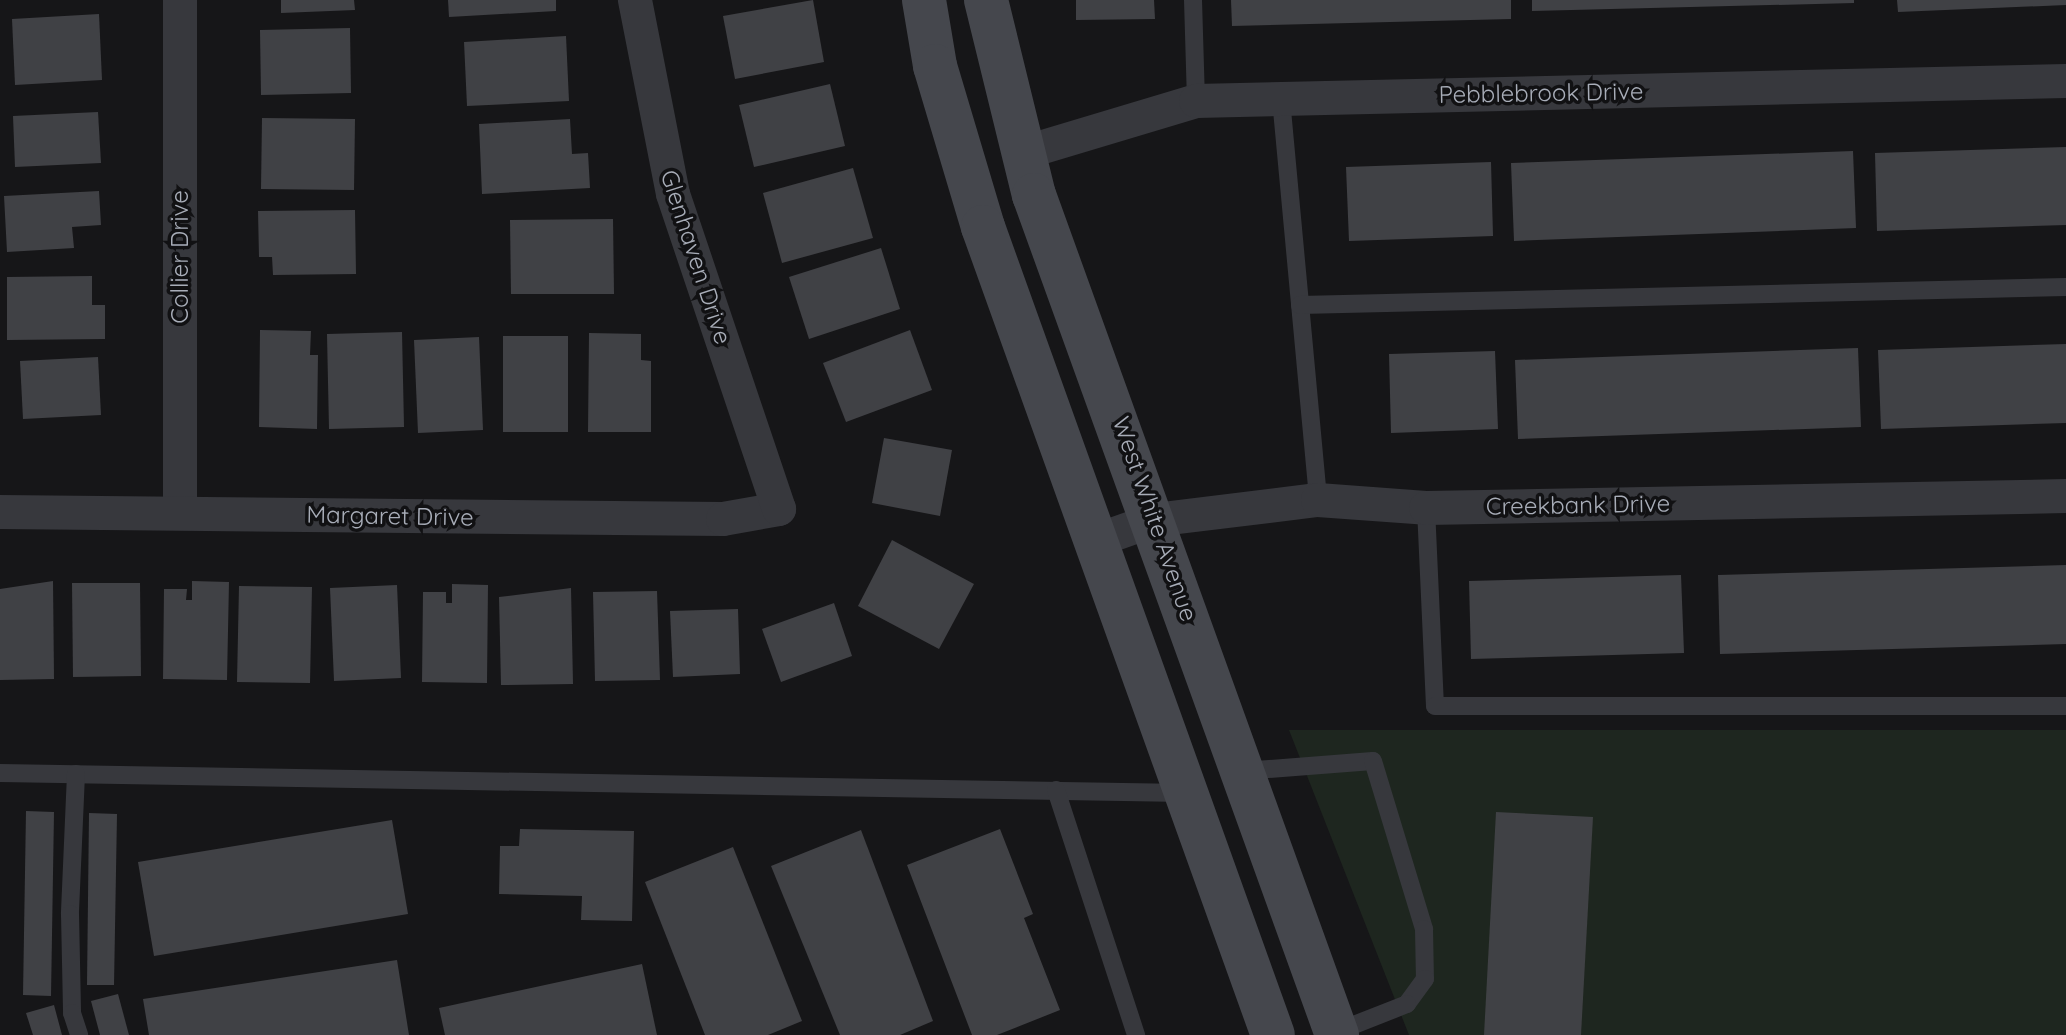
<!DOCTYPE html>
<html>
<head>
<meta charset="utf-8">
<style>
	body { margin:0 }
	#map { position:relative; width:2066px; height:1035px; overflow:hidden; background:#161618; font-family:Quicksand,sans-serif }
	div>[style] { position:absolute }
	.green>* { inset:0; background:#1e261f }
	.building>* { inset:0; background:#404145 }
	.service>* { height:18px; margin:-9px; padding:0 9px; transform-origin:9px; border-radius:9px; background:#37383d }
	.minor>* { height:34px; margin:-17px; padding:0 17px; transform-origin:17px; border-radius:17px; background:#37383d }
	.secondary>* { height:44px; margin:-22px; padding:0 22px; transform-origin:22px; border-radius:22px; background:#45474d }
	span { translate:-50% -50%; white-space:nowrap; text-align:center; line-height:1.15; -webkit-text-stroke:7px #111113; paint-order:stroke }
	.street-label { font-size:24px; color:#a8adb8 }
</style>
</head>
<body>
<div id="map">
	<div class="green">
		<i style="clip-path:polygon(1289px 730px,2066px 730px,2066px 1035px,1409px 1035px)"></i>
	</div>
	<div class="building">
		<i style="clip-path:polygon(281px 0,354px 0,355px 10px,281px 13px)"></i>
		<i style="clip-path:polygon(448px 0,556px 0,556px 11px,449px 17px)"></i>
		<i style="clip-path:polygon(813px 0,824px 62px,735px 79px,723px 16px)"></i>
		<i style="clip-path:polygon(1076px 0,1154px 0,1155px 19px,1076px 20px)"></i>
		<i style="clip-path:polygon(1231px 0,1511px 0,1511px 19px,1232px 26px)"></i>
		<i style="clip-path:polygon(1532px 0,1854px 0,1854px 3px,1532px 11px)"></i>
		<i style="clip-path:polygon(1897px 0,2066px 0,2066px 5px,1898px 12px)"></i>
		<i style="clip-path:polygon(99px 14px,102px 80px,15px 85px,12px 19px)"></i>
		<i style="clip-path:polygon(350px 28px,351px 93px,261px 95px,260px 30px)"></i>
		<i style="clip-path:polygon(566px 36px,569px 101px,467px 106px,464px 42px)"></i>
		<i style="clip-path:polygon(830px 84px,845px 146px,754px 167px,739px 105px)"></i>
		<i style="clip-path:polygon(98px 112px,101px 163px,15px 167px,13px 116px)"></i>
		<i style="clip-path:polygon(262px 118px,355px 119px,354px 190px,261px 189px)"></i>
		<i style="clip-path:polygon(570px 119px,572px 154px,588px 153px,590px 188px,482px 194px,479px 124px)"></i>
		<i style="clip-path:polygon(2066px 147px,2066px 225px,1877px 231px,1875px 153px)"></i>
		<i style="clip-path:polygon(1853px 151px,1856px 228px,1514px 241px,1511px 163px)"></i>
		<i style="clip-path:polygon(1491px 162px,1493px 236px,1349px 241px,1346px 167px)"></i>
		<i style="clip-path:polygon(853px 168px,873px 238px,782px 263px,763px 193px)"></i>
		<i style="clip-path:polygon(99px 191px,101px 225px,72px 227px,74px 248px,7px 252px,4px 196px)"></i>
		<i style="clip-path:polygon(355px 210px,356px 274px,273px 275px,272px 257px,259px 257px,258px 211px)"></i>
		<i style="clip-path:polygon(613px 219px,614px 294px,511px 294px,510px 220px)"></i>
		<i style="clip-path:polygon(881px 248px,900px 309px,809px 339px,789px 277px)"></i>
		<i style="clip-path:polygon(92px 276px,92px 305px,105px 305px,105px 339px,7px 340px,7px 277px)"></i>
		<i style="clip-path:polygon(260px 330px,311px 331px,310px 355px,318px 355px,317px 429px,259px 427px)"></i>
		<i style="clip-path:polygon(910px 330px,932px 390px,846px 422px,823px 363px)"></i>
		<i style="clip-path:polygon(402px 332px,404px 427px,329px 429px,327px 334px)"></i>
		<i style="clip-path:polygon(589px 333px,641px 334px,641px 360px,651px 361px,651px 432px,588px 432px)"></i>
		<i style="clip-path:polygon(503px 336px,568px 336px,568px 432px,503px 432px)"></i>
		<i style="clip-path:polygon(479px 337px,483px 430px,418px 433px,414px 340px)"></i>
		<i style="clip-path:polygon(2066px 344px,2066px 423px,1881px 429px,1878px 350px)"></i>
		<i style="clip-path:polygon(1858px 348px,1861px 427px,1518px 439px,1515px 360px)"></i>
		<i style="clip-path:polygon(1495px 351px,1498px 429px,1391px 433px,1389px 354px)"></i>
		<i style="clip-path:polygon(98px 357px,101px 415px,23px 419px,20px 361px)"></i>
		<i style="clip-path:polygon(884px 438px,952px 450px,940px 516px,872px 503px)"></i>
		<i style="clip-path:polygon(892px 540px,974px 584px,939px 649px,858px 606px)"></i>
		<i style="clip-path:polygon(2066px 565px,2066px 644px,1720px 654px,1718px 575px)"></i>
		<i style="clip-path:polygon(1681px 575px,1684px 653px,1471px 659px,1469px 581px)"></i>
		<i style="clip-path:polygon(53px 581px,54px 679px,0 680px,0 589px)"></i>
		<i style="clip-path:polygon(192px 581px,229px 582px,227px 680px,163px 679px,164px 589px,187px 589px,186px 600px,192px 600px)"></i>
		<i style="clip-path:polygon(72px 583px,140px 583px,141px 676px,73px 677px)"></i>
		<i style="clip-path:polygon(452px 584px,488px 585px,487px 683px,422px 682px,423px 592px,446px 592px,446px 603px,452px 603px)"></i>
		<i style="clip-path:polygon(397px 585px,401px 678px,334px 681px,330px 588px)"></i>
		<i style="clip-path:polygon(239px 586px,312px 587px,310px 683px,237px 682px)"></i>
		<i style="clip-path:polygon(571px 588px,573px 684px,501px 685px,499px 597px)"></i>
		<i style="clip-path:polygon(657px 591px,660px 680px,595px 681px,593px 592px)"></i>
		<i style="clip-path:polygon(834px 603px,852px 656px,781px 682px,762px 629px)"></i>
		<i style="clip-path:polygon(738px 609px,740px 674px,673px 677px,670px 611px)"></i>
		<i style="clip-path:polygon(26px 811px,54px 812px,51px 996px,23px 995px)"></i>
		<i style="clip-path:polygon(1496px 812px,1593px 817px,1581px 1035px,1484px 1035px)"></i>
		<i style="clip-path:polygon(89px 813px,117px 814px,114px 985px,87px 985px)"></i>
		<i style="clip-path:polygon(392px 820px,408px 914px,154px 956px,138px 862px)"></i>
		<i style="clip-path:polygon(520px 829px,634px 831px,632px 921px,581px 920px,582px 896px,499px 894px,500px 846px,519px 846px)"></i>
		<i style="clip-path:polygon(1000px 829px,1033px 914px,1024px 918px,1060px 1010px,997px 1035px,972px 1035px,907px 865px)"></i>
		<i style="clip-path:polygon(861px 830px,933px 1021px,900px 1035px,840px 1035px,771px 866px)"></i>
		<i style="clip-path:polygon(733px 847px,802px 1021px,768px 1035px,705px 1035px,645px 882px)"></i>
		<i style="clip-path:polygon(397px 960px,409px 1035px,149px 1035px,143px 999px)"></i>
		<i style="clip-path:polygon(642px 964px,657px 1035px,445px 1035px,439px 1008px)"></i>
		<i style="clip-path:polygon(118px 994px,129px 1035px,100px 1035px,91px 1001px)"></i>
		<i style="clip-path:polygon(54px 1005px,62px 1035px,33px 1035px,26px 1013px)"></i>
	</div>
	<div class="service">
		<i style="left:1193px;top:0;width:101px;rotate:88.3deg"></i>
		<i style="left:1281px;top:99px;width:403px;rotate:84.7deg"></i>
		<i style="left:1300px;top:305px;width:766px;rotate:-1.35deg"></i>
		<i style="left:1426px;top:508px;width:198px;rotate:87.4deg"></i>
		<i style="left:1435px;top:706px;width:631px"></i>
		<i style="left:1243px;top:771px;width:130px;rotate:-4.4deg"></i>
		<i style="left:1373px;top:761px;width:176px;rotate:73.1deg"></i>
		<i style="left:1424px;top:929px;width:50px;rotate:88.9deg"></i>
		<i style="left:1425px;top:979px;width:31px;rotate:126deg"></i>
		<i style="left:1407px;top:1004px;width:76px;rotate:158.5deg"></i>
		<i style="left:0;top:773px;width:1185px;rotate:0.97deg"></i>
		<i style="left:76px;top:774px;width:140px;rotate:92.5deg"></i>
		<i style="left:70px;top:914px;width:99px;rotate:88.8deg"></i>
		<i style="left:72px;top:1013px;width:23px;rotate:72deg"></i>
		<i style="left:1056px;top:790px;width:258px;rotate:71.9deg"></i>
	</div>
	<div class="minor">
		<i style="left:180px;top:0;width:513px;rotate:90deg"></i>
		<i style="left:1023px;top:153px;width:181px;rotate:-16.7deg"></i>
		<i style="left:1196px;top:101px;width:870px;rotate:-1.32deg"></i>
		<i style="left:0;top:512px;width:723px;rotate:0.55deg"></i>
		<i style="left:723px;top:519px;width:57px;rotate:-10.1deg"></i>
		<i style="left:779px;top:509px;width:332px;rotate:-108.6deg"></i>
		<i style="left:673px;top:194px;width:198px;rotate:-101.1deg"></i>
		<i style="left:1095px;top:541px;width:63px;rotate:-19.6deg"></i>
		<i style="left:1154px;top:520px;width:165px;rotate:-7deg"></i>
		<i style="left:1318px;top:500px;width:108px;rotate:4.2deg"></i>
		<i style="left:1426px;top:508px;width:640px;rotate:-1.07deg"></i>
	</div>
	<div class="secondary">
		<i style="left:924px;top:0;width:67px;rotate:80.5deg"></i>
		<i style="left:935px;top:66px;width:168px;rotate:73.4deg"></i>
		<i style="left:983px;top:227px;width:858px;rotate:70.26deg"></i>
		<i style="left:986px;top:0;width:201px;rotate:76.2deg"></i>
		<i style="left:1034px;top:195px;width:893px;rotate:70.16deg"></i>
	</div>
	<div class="street-label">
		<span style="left:1541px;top:93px;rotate:-1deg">Pebblebrook Drive</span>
		<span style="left:180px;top:257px;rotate:-90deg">Collier Drive</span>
		<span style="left:696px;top:257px;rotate:72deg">Glenhaven Drive</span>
		<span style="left:1578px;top:505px;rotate:-1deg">Creekbank Drive</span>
		<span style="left:390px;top:516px;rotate:1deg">Margaret Drive</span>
		<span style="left:1155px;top:519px;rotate:71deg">West White Avenue</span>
	</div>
</div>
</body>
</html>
